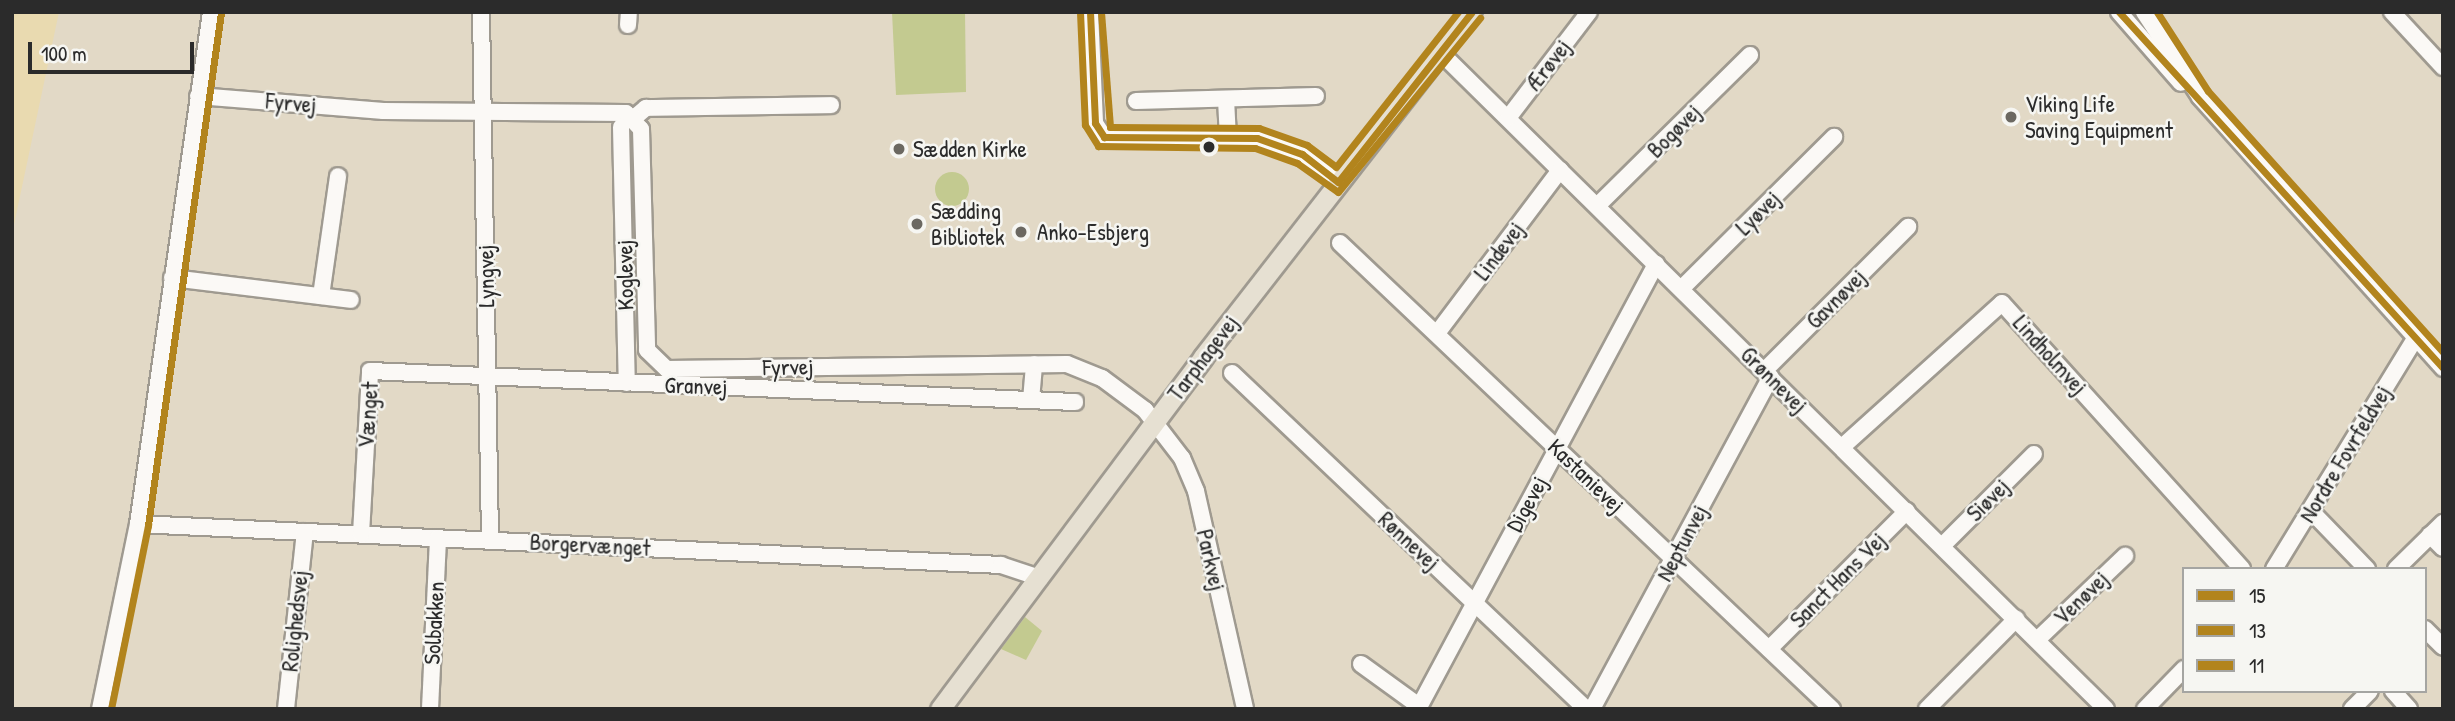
<!DOCTYPE html>
<html>
<head>
<meta charset="utf-8">
<style>
	body { margin:0 }
	#map { position:relative; width:2455px; height:721px; overflow:hidden; background:#e2d9c6; font-family:"Patrick Hand",sans-serif }
	div>[style] { position:absolute }
	.green>* { inset:0; background:#c3ca90 }
	.round { border-radius:50% }
	.sand>* { inset:0; background:#e9dab0 }
	.roads { filter:drop-shadow(2px 0 #9f9a90) drop-shadow(-2px 0 #9f9a90) drop-shadow(0 2px #9f9a90) drop-shadow(0 -2px #9f9a90) }
	.minor>* { height:16px; margin:-8px; padding:0 8px; transform-origin:8px; border-radius:8px; background:#fbf9f6 }
	.major>* { height:19px; margin:-9.5px; padding:0 9.5px; transform-origin:9.5px; border-radius:9.5px; background:#e6e0d2 }
	.bus-1>* { height:7px; margin:-3.5px; padding:0 3.5px; transform-origin:3.5px; border-radius:3.5px; background:#b2841d }
	.bus-2>* { height:7px; margin:-3.5px; padding:0 3.5px; transform-origin:3.5px; border-radius:3.5px; background:#b2841d }
	.bus-3>* { height:7px; margin:-3.5px; padding:0 3.5px; transform-origin:3.5px; border-radius:3.5px; background:#b2841d }
	.dots>* { width:19px; height:19px; translate:-50% -50%; box-sizing:border-box; border:4px solid #f6f6f2; border-radius:50% }
	span { translate:-50% -50%; white-space:nowrap; text-align:center; line-height:1.15; -webkit-text-stroke:5px #f6f6f2; paint-order:stroke }
	.street-label { font-size:23px; color:#2b2b2b }
	.poi-label { font-size:23px; color:#2b2b2b }
	.left { translate:0 -50%; text-align:left }
	.frame { position:absolute; inset:0; border:14px solid #2b2b2b; pointer-events:none }
	.legend { position:absolute; left:2182px; top:567px; width:245px; height:126px; box-sizing:border-box; background:#f6f6f2; border:2px solid #a5a5a2; margin:0; padding:9px 12px; list-style:none; font-size:21px; color:#2b2b2b }
	.legend li { display:flex; align-items:center; gap:14px; height:35px }
	.legend b { width:35px; border:2px solid #a5a5a2 }
	.scale { position:absolute; left:28px; top:42px; width:166px; height:32px; box-sizing:border-box; border:4px solid #2b2b2b; border-top:0; padding-left:9px; font-size:21px; line-height:24px; white-space:nowrap; color:#2b2b2b; -webkit-text-stroke:5px #f6f6f2; paint-order:stroke }
</style>
</head>
<body>
<div id="map">
	<div class="green">
		<i style="clip-path:polygon(892px 12px,965px 12px,966px 92px,896px 95px)"></i>
		<i class="round" style="left:935px;top:172px;width:34px;height:34px"></i>
		<i style="clip-path:polygon(1025px 617px,1042px 631px,1026px 660px,1001px 649px)"></i>
	</div>
	<div class="sand">
		<i style="clip-path:polygon(12px 12px,59px 12px,12px 234px)"></i>
	</div>
	<div class="roads">
		<div class="minor">
			<i style="left:481px;top:12px;width:528px;rotate:89.02deg"></i>
			<i style="left:1090px;top:12px;width:111px;rotate:87.4deg"></i>
			<i style="left:1095px;top:123px;width:17px;rotate:57deg"></i>
			<i style="left:1104px;top:137px;width:153px;rotate:0.4deg"></i>
			<i style="left:1257px;top:138px;width:48px;rotate:19.6deg"></i>
			<i style="left:1302px;top:154px;width:46px;rotate:37.9deg"></i>
			<i style="left:2119px;top:12px;width:94px;rotate:48.9deg"></i>
			<i style="left:2144px;top:12px;width:102px;rotate:56.6deg"></i>
			<i style="left:2200px;top:97px;width:364px;rotate:48.1deg"></i>
			<i style="left:2392px;top:12px;width:75px;rotate:47.2deg"></i>
			<i style="left:628px;top:25px;width:13px;rotate:-86deg"></i>
			<i style="left:1441px;top:53px;width:934px;rotate:44.61deg"></i>
			<i style="left:198px;top:96px;width:186px;rotate:4.6deg"></i>
			<i style="left:383px;top:111px;width:243px;rotate:0.5deg"></i>
			<i style="left:626px;top:113px;width:22px;rotate:47deg"></i>
			<i style="left:641px;top:129px;width:221px;rotate:88.4deg"></i>
			<i style="left:647px;top:350px;width:28px;rotate:44deg"></i>
			<i style="left:667px;top:369px;width:400px;rotate:-0.7deg"></i>
			<i style="left:1067px;top:364px;width:38px;rotate:22deg"></i>
			<i style="left:1102px;top:378px;width:54px;rotate:36.7deg"></i>
			<i style="left:1145px;top:410px;width:61px;rotate:52.4deg"></i>
			<i style="left:1182px;top:458px;width:36px;rotate:67deg"></i>
			<i style="left:1196px;top:491px;width:223px;rotate:77.3deg"></i>
			<i style="left:1226px;top:99px;width:40px;rotate:87.1deg"></i>
			<i style="left:1136px;top:101px;width:180px;rotate:-1.6deg"></i>
			<i style="left:634px;top:118px;width:16px;rotate:-40deg"></i>
			<i style="left:646px;top:108px;width:185px;rotate:-0.9deg"></i>
			<i style="left:1508px;top:118px;width:133px;rotate:-52.6deg"></i>
			<i style="left:621px;top:127px;width:256px;rotate:88.7deg"></i>
			<i style="left:1597px;top:206px;width:215px;rotate:-44.6deg"></i>
			<i style="left:1340px;top:243px;width:678px;rotate:43.45deg"></i>
			<i style="left:172px;top:278px;width:180px;rotate:7deg"></i>
			<i style="left:1681px;top:289px;width:216px;rotate:-44.8deg"></i>
			<i style="left:321px;top:296px;width:121px;rotate:-81.9deg"></i>
			<i style="left:1438px;top:332px;width:203px;rotate:-53deg"></i>
			<i style="left:1764px;top:371px;width:204px;rotate:-45deg"></i>
			<i style="left:1232px;top:373px;width:488px;rotate:43.5deg"></i>
			<i style="left:1031px;top:400px;width:36px;rotate:-85deg"></i>
			<i style="left:1842px;top:447px;width:215px;rotate:-42deg"></i>
			<i style="left:2002px;top:303px;width:358px;rotate:47.9deg"></i>
			<i style="left:2311px;top:511px;width:81px;rotate:46deg"></i>
			<i style="left:138px;top:524px;width:864px;rotate:2.72deg"></i>
			<i style="left:1001px;top:565px;width:41px;rotate:18.4deg"></i>
			<i style="left:361px;top:534px;width:163px;rotate:-86.8deg"></i>
			<i style="left:370px;top:371px;width:706px;rotate:2.52deg"></i>
			<i style="left:2430px;top:535px;width:18px;rotate:45deg"></i>
			<i style="left:1942px;top:546px;width:130px;rotate:-45deg"></i>
			<i style="left:2274px;top:569px;width:270px;rotate:-58.5deg"></i>
			<i style="left:2396px;top:569px;width:66px;rotate:-44.4deg"></i>
			<i style="left:2425px;top:629px;width:25px;rotate:45deg"></i>
			<i style="left:2037px;top:640px;width:122px;rotate:-43.7deg"></i>
			<i style="left:1769px;top:649px;width:195px;rotate:-45deg"></i>
			<i style="left:1361px;top:664px;width:72px;rotate:35.9deg"></i>
			<i style="left:2393px;top:691px;width:24px;rotate:48deg"></i>
			<i style="left:100px;top:709px;width:189px;rotate:-78.4deg"></i>
			<i style="left:138px;top:524px;width:517px;rotate:-81.89deg"></i>
			<i style="left:286px;top:709px;width:178px;rotate:-83.9deg"></i>
			<i style="left:430px;top:709px;width:171px;rotate:-87.3deg"></i>
			<i style="left:1418px;top:709px;width:505px;rotate:-61.86deg"></i>
			<i style="left:1592px;top:709px;width:377px;rotate:-61.7deg"></i>
			<i style="left:1927px;top:709px;width:127px;rotate:-45.3deg"></i>
			<i style="left:2145px;top:709px;width:56px;rotate:-45.7deg"></i>
			<i style="left:2352px;top:709px;width:25px;rotate:-45deg"></i>
		</div>
		<div class="major">
			<i style="left:940px;top:709px;width:439px;rotate:-53.2deg"></i>
			<i style="left:1203px;top:357px;width:437px;rotate:-52.1deg"></i>
		</div>
	</div>
	<div class="bus-1">
		<i style="left:1090px;top:12px;width:111px;rotate:87.4deg"></i>
		<i style="left:1095px;top:123px;width:17px;rotate:57deg"></i>
		<i style="left:1104px;top:137px;width:153px;rotate:0.4deg"></i>
		<i style="left:1257px;top:138px;width:48px;rotate:19.6deg"></i>
		<i style="left:1302px;top:154px;width:46px;rotate:37.9deg"></i>
		<i style="left:1338px;top:182px;width:216px;rotate:-51.8deg"></i>
		<i style="left:2119px;top:12px;width:481px;rotate:47.7deg"></i>
	</div>
	<div class="bus-2">
		<i style="left:1080px;top:12px;width:113px;rotate:87.5deg"></i>
		<i style="left:1085px;top:125px;width:25px;rotate:58deg"></i>
		<i style="left:1098px;top:146px;width:157px;rotate:0.7deg"></i>
		<i style="left:1255px;top:148px;width:45px;rotate:19.7deg"></i>
		<i style="left:1297px;top:163px;width:50px;rotate:35.3deg"></i>
		<i style="left:1338px;top:192px;width:225px;rotate:-50.8deg"></i>
		<i style="left:111px;top:709px;width:188px;rotate:-78.6deg"></i>
		<i style="left:148px;top:525px;width:517px;rotate:-81.89deg"></i>
	</div>
	<div class="bus-3">
		<i style="left:1101px;top:12px;width:115px;rotate:85.5deg"></i>
		<i style="left:1110px;top:127px;width:149px;rotate:0.4deg"></i>
		<i style="left:1259px;top:128px;width:51px;rotate:19.5deg"></i>
		<i style="left:1307px;top:145px;width:36px;rotate:37deg"></i>
		<i style="left:1336px;top:167px;width:197px;rotate:-51.8deg"></i>
		<i style="left:2157px;top:12px;width:94px;rotate:57.2deg"></i>
		<i style="left:2208px;top:91px;width:351px;rotate:48deg"></i>
	</div>
	<div class="dots">
		<i style="left:2011px;top:117px;background:#6b6861"></i>
		<i style="left:1209px;top:147px;background:#2b2b2b"></i>
		<i style="left:899px;top:149px;background:#6b6861"></i>
		<i style="left:917px;top:224px;background:#6b6861"></i>
		<i style="left:1021px;top:232px;background:#6b6861"></i>
	</div>
	<div class="street-label">
		<span style="left:1548px;top:65px;rotate:-52deg">Ærøvej</span>
		<span style="left:291px;top:103px;rotate:5deg">Fyrvej</span>
		<span style="left:1674px;top:131px;rotate:-45deg">Bogøvej</span>
		<span style="left:1758px;top:213px;rotate:-45deg">Lyøvej</span>
		<span style="left:1499px;top:251px;rotate:-53deg">Lindevej</span>
		<span style="left:625px;top:275px;rotate:-91deg">Koglevej</span>
		<span style="left:486px;top:276px;rotate:-91deg">Lyngvej</span>
		<span style="left:1836px;top:299px;rotate:-45deg">Gavnøvej</span>
		<span style="left:2050px;top:355px;rotate:48deg">Lindholmvej</span>
		<span style="left:1203px;top:358px;rotate:-53deg">Tarphagevej</span>
		<span style="left:788px;top:367px;rotate:-1deg">Fyrvej</span>
		<span style="left:1774px;top:380px;rotate:45deg">Grønnevej</span>
		<span style="left:696px;top:386px;rotate:2deg">Granvej</span>
		<span style="left:368px;top:415px;rotate:-86deg">Vænget</span>
		<span style="left:2345px;top:454px;rotate:-59deg">Nordre Fovrfeldvej</span>
		<span style="left:1586px;top:476px;rotate:44deg">Kastanievej</span>
		<span style="left:1988px;top:500px;rotate:-45deg">Siøvej</span>
		<span style="left:1527px;top:504px;rotate:-61deg">Digevej</span>
		<span style="left:1409px;top:541px;rotate:43deg">Rønnevej</span>
		<span style="left:1682px;top:543px;rotate:-62deg">Neptunvej</span>
		<span style="left:590px;top:545px;rotate:3deg">Borgervænget</span>
		<span style="left:1211px;top:560px;rotate:77deg">Parkvej</span>
		<span style="left:1838px;top:580px;rotate:-45deg">Sanct Hans Vej</span>
		<span style="left:2081px;top:598px;rotate:-44deg">Venøvej</span>
		<span style="left:295px;top:621px;rotate:-84deg">Rolighedsvej</span>
		<span style="left:434px;top:623px;rotate:-87deg">Solbakken</span>
	</div>
	<div class="poi-label">
		<span class="left" style="left:2025px;top:117px">Viking Life<br>Saving Equipment</span>
		<span class="left" style="left:913px;top:149px">Sædden Kirke</span>
		<span class="left" style="left:931px;top:224px">Sædding<br>Bibliotek</span>
		<span class="left" style="left:1037px;top:232px">Anko-Esbjerg</span>
	</div>
	<div class="frame"></div>
	<ul class="legend">
	<li><b style="height:9px;background:#b2841d"></b>15</li>
	<li><b style="height:9px;background:#b2841d"></b>13</li>
	<li><b style="height:9px;background:#b2841d"></b>11</li>
	</ul>
	<div class="scale">100 m</div>
</div>
</body>
</html>
